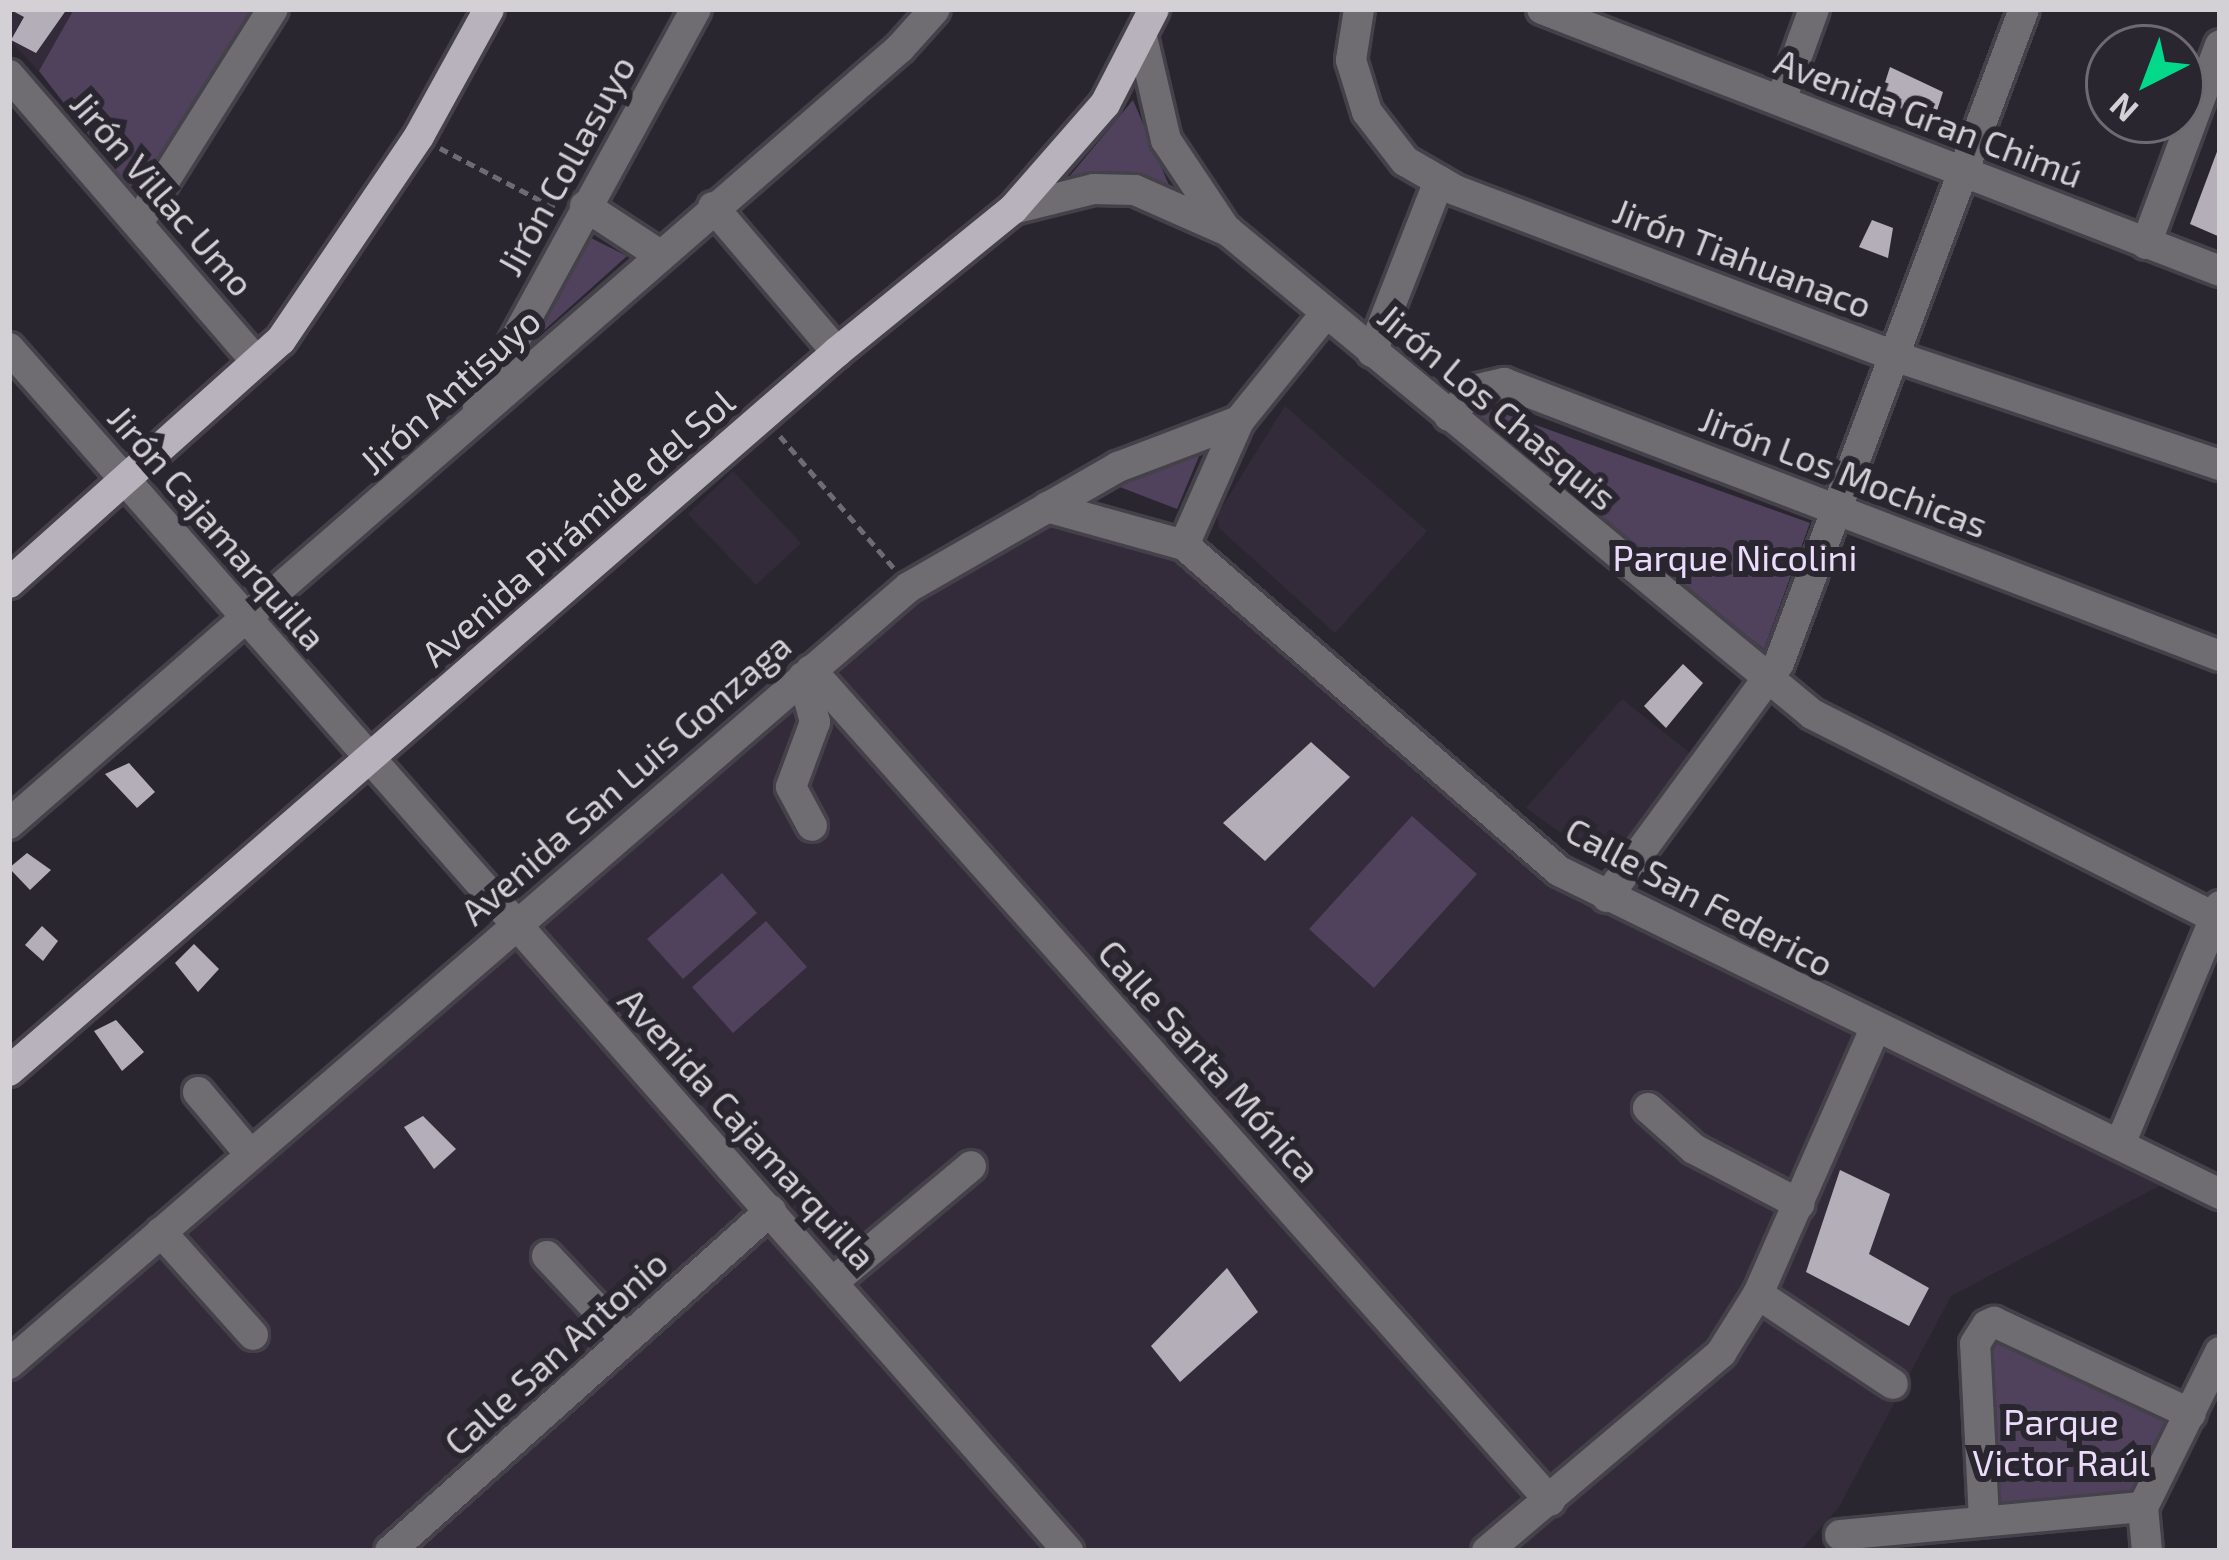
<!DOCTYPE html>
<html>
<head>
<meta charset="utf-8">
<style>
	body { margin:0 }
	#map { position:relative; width:2229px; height:1560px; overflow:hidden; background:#2a262f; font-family:"Exo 2",sans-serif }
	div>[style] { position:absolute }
	.built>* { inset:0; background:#332b3a }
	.green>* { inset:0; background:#50425d }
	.building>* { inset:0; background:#b4aeb9 }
	.path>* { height:4.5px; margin-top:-2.25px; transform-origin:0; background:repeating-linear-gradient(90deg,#6e6b72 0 9px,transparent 0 15px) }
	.roads { filter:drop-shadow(3px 0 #45414a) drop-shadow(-3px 0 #45414a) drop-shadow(0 3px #45414a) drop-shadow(0 -3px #45414a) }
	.minor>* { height:30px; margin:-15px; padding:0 15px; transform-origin:15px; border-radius:15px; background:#706d72 }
	.major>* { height:30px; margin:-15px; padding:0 15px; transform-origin:15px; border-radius:15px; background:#b7b2bc }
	span { translate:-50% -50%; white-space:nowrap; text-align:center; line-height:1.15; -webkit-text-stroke:12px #2a262f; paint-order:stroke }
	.street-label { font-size:36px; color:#d4d1d6 }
	.park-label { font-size:36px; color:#ecdcfc }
	.frame { position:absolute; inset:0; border:12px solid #d4d1d6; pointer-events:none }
	.north { position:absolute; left:2085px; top:24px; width:120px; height:120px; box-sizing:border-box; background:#2a262f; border:3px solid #6e6a72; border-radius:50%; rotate:222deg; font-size:33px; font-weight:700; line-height:48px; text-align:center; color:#d4d1d6 }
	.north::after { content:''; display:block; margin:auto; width:42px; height:54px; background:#02d98b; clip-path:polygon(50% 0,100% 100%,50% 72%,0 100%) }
</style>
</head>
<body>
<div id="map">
	<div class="built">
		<i style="clip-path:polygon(9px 9px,74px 9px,39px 71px,9px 40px)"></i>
		<i style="clip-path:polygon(1285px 406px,1427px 531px,1335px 633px,1219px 528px,1217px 515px)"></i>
		<i style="clip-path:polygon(733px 471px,801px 543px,756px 585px,688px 514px)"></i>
		<i style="clip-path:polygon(1044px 516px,1200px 545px,1563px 869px,2176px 1177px,1951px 1296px,1839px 1507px,1800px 1551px,9px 1551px,9px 1361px,898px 586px)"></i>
		<i style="clip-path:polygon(1622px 699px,1695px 757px,1615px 871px,1526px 808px)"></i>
	</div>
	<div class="green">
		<i style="clip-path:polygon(74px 9px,262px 9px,139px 200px,39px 71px)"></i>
		<i style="clip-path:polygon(1133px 100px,1171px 190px,1067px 182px,1069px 177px)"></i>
		<i style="clip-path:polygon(585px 235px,627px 256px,520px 352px)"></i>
		<i style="clip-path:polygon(1477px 404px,1810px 523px,1764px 649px,1476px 421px)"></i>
		<i style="clip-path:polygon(1205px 442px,1177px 509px,1112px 484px)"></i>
		<i style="clip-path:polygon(1412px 816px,1477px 874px,1374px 988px,1309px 929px)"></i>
		<i style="clip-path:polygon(722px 873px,757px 913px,683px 979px,647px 939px)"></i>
		<i style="clip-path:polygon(766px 921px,807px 967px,733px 1033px,692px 987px)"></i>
		<i style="clip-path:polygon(2000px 1337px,2179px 1424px,2140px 1501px,1999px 1515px,1986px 1353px)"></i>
	</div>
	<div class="building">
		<i style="clip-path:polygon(9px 9px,67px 9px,36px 53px,11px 40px,24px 17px)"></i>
		<i style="clip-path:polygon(1890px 67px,1943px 92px,1934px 120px,1879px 101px)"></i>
		<i style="clip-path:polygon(2218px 149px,2220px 149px,2220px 237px,2190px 224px)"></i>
		<i style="clip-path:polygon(1872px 220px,1893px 228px,1888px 258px,1859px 247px)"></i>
		<i style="clip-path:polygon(1683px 664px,1703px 683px,1666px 728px,1644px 706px)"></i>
		<i style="clip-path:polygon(1311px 742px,1350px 777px,1265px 861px,1223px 823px)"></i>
		<i style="clip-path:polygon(129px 763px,155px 792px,137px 808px,105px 774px)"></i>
		<i style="clip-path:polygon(27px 853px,51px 870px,30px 890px,9px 868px)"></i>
		<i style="clip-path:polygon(42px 926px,58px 941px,43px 961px,25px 945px)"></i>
		<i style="clip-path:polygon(194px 944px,219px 969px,198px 992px,175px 963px)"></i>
		<i style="clip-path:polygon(116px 1020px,144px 1052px,122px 1071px,94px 1031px)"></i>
		<i style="clip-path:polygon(423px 1116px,456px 1149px,434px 1169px,404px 1127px)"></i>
		<i style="clip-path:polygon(1840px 1170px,1890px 1194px,1869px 1254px,1929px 1288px,1909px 1326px,1806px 1272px)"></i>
		<i style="clip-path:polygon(1227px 1268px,1258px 1312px,1180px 1382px,1151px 1346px)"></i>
	</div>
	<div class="path">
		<i style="left:440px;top:148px;width:132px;rotate:27.5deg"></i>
		<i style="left:780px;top:436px;width:174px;rotate:49.2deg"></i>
	</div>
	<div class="roads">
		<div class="minor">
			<i style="left:1359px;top:9px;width:52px;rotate:98.9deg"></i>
			<i style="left:1351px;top:60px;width:54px;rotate:72.9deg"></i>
			<i style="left:1367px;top:112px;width:62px;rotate:52.2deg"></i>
			<i style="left:1405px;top:161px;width:58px;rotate:30.1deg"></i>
			<i style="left:1455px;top:190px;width:472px;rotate:20.7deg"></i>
			<i style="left:1897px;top:357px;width:341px;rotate:18.5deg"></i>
			<i style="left:1542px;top:9px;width:727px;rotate:21.13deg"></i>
			<i style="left:1142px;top:37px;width:106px;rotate:76.9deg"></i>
			<i style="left:1166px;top:140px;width:105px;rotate:56.3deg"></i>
			<i style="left:9px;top:75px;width:379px;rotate:49.2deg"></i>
			<i style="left:1781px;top:100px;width:97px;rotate:-70.1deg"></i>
			<i style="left:585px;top:206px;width:90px;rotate:33.2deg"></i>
			<i style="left:713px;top:207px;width:191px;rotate:49.5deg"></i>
			<i style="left:1013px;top:209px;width:83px;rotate:-13.9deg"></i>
			<i style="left:1094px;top:189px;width:41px;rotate:1.4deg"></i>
			<i style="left:1135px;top:190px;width:102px;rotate:23.8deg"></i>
			<i style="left:1228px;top:231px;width:758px;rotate:39.59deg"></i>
			<i style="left:1812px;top:714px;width:457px;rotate:26.8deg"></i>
			<i style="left:138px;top:223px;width:253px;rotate:-57.8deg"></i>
			<i style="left:2146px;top:244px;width:212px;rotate:-69.6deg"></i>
			<i style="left:9px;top:348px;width:1603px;rotate:48.64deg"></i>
			<i style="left:1372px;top:352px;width:184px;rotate:-68.6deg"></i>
			<i style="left:478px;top:407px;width:454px;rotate:-61.3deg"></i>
			<i style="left:1449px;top:416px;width:35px;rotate:-47deg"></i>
			<i style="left:1473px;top:390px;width:32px;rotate:-13deg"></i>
			<i style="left:1504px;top:383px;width:766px;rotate:20.87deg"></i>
			<i style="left:1047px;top:507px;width:142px;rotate:15.5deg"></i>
			<i style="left:1184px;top:545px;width:497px;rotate:41deg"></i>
			<i style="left:1559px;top:871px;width:736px;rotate:26.04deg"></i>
			<i style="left:1184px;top:545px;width:136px;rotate:-66.1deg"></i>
			<i style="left:811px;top:670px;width:1112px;rotate:48.35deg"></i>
			<i style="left:803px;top:677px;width:47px;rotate:75.1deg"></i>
			<i style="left:815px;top:722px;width:69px;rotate:110.3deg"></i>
			<i style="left:791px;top:787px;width:44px;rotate:61.7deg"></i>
			<i style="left:9px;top:824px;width:1182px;rotate:-41.05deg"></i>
			<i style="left:900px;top:48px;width:52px;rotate:-48.1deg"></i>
			<i style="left:1607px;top:897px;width:290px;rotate:-53.7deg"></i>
			<i style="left:1779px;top:663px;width:698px;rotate:-69.46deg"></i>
			<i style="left:198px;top:1092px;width:81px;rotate:50deg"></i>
			<i style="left:1648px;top:1108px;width:62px;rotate:41.7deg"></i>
			<i style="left:1694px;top:1149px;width:119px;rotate:27.6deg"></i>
			<i style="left:2120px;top:1144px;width:258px;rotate:-67.2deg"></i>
			<i style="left:161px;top:1232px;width:138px;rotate:48.2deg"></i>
			<i style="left:547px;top:1256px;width:115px;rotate:46.8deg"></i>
			<i style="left:833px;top:1282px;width:180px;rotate:-40deg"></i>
			<i style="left:1758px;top:1294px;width:162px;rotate:33.7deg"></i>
			<i style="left:9px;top:1364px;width:1189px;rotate:-40.81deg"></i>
			<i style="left:909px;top:587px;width:241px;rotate:-29.9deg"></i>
			<i style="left:1118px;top:467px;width:129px;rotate:-20.8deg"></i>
			<i style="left:1239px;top:421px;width:139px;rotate:-51.1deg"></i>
			<i style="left:2143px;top:1507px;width:173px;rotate:-63.6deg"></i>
			<i style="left:2143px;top:1507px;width:44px;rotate:84.8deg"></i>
			<i style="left:1984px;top:1519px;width:175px;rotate:-92.9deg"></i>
			<i style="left:1975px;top:1344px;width:22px;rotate:-58deg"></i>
			<i style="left:1987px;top:1325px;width:8px;rotate:-23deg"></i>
			<i style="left:1994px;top:1322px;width:217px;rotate:25deg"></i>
			<i style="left:1840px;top:1535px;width:304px;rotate:-5.3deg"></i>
			<i style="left:390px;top:1551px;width:511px;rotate:-41.83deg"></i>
			<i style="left:1487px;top:1551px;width:307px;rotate:-40.2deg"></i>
			<i style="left:1721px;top:1353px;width:70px;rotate:-57.9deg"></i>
			<i style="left:1758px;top:1294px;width:287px;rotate:-66.2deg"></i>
		</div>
		<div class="major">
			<i style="left:9px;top:583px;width:365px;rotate:-41.8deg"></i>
			<i style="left:281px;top:340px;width:246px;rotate:-55.9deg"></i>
			<i style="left:419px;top:136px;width:145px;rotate:-61.1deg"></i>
			<i style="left:9px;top:1071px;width:1097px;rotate:-40.97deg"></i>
			<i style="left:837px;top:352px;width:227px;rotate:-39.1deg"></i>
			<i style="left:1013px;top:209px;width:140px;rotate:-48.8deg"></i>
			<i style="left:1105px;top:104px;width:107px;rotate:-62.7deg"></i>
		</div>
	</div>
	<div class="street-label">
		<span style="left:1929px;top:117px;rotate:21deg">Avenida Gran Chimú</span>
		<span style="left:565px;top:165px;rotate:-61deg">Jirón Collasuyo</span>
		<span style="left:163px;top:193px;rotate:49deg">Jirón Villac Umo</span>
		<span style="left:1743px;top:257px;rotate:21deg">Jirón Tiahuanaco</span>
		<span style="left:449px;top:390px;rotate:-42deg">Jirón Antisuyo</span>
		<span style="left:1498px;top:406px;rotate:40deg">Jirón Los Chasquis</span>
		<span style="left:1844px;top:471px;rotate:21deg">Jirón Los Mochicas</span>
		<span style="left:218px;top:527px;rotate:49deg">Jirón Cajamarquilla</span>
		<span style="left:577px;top:527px;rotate:-41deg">Avenida Pirámide del Sol</span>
		<span style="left:625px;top:778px;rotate:-41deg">Avenida San Luis Gonzaga</span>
		<span style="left:1700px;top:896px;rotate:28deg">Calle San Federico</span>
		<span style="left:1210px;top:1060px;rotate:48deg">Calle Santa Mónica</span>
		<span style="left:748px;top:1128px;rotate:48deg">Avenida Cajamarquilla</span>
		<span style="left:555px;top:1352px;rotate:-42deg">Calle San Antonio</span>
	</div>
	<div class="park-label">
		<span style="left:1735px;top:557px">Parque Nicolini</span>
		<span style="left:2061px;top:1441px">Parque<br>Victor Raúl</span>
	</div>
	<div class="frame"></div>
	<div class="north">N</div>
</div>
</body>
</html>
